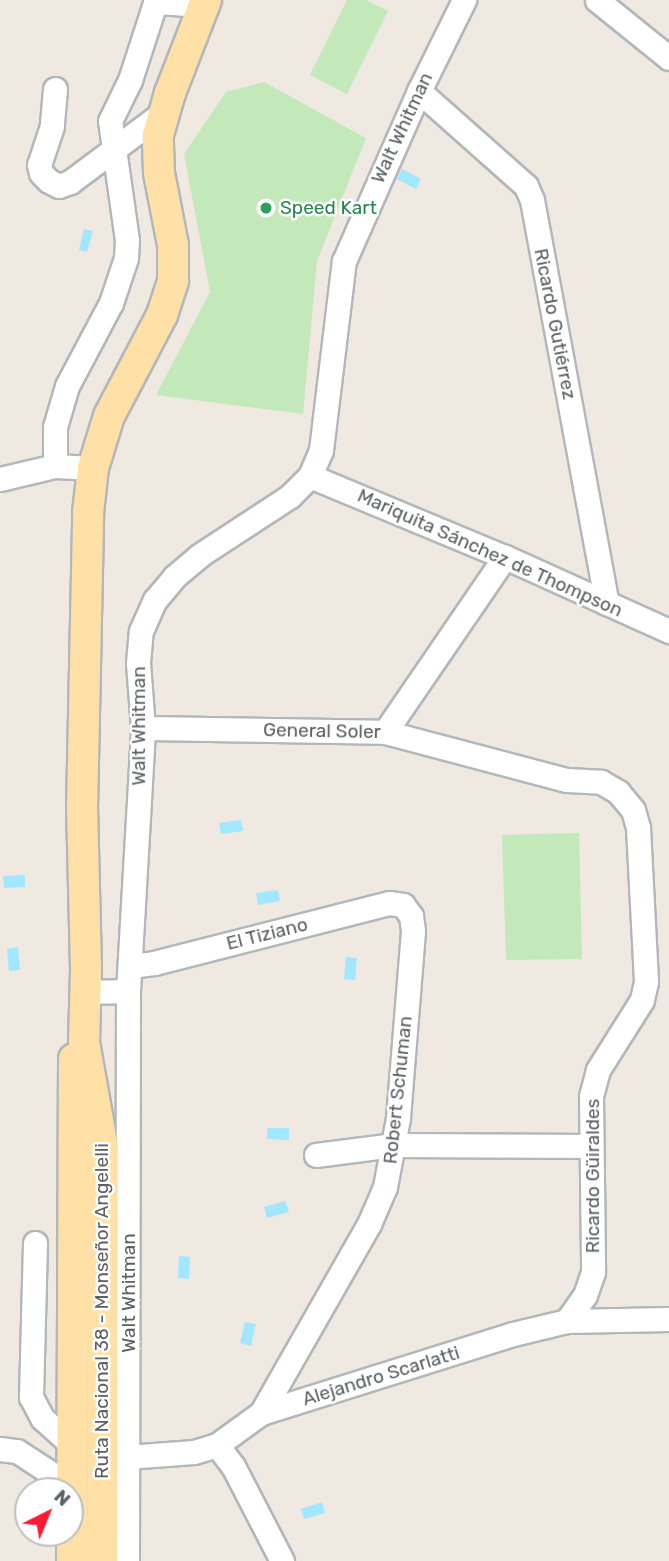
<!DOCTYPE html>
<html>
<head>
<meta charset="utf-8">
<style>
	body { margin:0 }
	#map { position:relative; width:669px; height:1561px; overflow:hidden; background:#efe9e1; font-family:Rubik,sans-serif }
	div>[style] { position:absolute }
	.green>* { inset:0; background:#c3e9bb }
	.water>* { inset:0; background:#a1e7ff }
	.roads { filter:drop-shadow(2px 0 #b2b7ba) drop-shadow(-2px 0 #b2b7ba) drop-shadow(0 2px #b2b7ba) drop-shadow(0 -2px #b2b7ba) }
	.minor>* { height:23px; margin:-11.5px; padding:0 11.5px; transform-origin:11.5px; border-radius:11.5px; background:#fff }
	.major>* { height:30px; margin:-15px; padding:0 15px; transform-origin:15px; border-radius:15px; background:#ffe0a6 }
	.dots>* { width:19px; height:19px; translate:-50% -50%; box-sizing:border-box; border:4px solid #fff; border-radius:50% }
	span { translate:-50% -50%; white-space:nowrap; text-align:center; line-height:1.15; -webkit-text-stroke:5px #fff; paint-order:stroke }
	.street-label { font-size:19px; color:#5a6064 }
	.leisure-label { font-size:19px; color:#27864d }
	.left { translate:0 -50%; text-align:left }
	.north { position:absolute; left:14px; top:1477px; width:70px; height:70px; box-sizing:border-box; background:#fff; border:2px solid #bdbfc1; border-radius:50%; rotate:43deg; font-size:19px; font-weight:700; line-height:28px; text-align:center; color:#5a6064 }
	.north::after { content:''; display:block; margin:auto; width:24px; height:32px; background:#fa1c33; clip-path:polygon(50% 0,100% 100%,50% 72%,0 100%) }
</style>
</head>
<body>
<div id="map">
	<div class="green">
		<i style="clip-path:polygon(347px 0,366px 0,388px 11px,347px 94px,310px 75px)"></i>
		<i style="clip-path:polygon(264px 82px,366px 138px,317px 261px,303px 414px,156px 395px,210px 292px,184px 154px,226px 92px)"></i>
		<i style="clip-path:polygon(579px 833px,582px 959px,506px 960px,502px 835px)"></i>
	</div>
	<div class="water">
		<i style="clip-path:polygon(402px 169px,421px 179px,416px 189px,397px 179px)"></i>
		<i style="clip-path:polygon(84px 229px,93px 231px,87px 252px,79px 250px)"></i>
		<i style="clip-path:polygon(241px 820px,243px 831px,221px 834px,219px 823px)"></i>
		<i style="clip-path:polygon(25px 875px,25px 887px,4px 888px,3px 876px)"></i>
		<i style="clip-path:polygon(278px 890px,280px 901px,258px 905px,256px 893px)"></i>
		<i style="clip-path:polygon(18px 947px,20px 970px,9px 971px,7px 949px)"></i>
		<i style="clip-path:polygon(346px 957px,357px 958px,355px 980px,344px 979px)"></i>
		<i style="clip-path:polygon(267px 1128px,289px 1128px,289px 1140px,267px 1139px)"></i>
		<i style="clip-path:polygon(285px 1201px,289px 1212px,267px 1218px,264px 1207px)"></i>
		<i style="clip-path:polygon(179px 1256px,190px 1257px,189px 1279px,178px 1278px)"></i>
		<i style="clip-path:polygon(245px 1322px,256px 1324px,251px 1346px,240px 1343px)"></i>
		<i style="clip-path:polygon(322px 1502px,325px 1513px,304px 1519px,301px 1509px)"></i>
	</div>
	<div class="roads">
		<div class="minor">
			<i style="left:597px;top:0;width:92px;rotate:38.9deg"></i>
			<i style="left:155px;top:2px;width:49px;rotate:3.5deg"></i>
			<i style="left:55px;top:89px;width:37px;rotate:95deg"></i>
			<i style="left:52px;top:126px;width:41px;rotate:108.4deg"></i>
			<i style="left:39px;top:165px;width:8px;rotate:76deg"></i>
			<i style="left:41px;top:173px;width:11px;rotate:45deg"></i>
			<i style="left:49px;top:181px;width:11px;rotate:27deg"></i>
			<i style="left:59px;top:186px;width:12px;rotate:-20deg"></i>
			<i style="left:70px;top:182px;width:117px;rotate:-36.7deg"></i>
			<i style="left:419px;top:91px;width:143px;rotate:41.6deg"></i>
			<i style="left:526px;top:186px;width:15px;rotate:67deg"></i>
			<i style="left:532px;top:200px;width:410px;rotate:79.5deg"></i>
			<i style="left:55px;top:466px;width:39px;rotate:-90deg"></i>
			<i style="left:55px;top:427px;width:43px;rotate:-73.7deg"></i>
			<i style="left:67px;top:386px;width:94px;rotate:-62.1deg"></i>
			<i style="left:111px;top:303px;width:47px;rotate:-71.6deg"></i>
			<i style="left:126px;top:258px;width:18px;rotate:-87deg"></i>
			<i style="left:127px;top:240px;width:120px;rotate:-98.1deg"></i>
			<i style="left:110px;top:121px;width:46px;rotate:-64deg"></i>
			<i style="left:130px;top:80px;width:84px;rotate:-72deg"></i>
			<i style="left:310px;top:476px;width:211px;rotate:22.6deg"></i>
			<i style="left:505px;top:557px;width:180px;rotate:24.3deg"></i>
			<i style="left:0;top:479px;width:57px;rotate:-13.3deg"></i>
			<i style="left:55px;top:466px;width:38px;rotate:3deg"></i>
			<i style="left:143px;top:728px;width:242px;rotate:0.9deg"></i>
			<i style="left:385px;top:732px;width:188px;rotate:14.8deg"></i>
			<i style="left:567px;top:780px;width:34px;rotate:3deg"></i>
			<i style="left:601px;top:782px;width:20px;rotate:30deg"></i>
			<i style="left:618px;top:792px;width:23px;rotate:50deg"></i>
			<i style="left:633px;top:810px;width:19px;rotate:74deg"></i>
			<i style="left:638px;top:828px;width:154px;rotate:87deg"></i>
			<i style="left:646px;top:982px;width:18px;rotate:103deg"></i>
			<i style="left:642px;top:1000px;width:83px;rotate:122.2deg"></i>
			<i style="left:598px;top:1070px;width:27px;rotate:105deg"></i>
			<i style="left:591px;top:1096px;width:176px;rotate:89.3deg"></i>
			<i style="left:593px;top:1272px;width:24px;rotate:109deg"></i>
			<i style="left:585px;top:1295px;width:32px;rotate:125deg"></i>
			<i style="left:385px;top:732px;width:212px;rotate:-55.6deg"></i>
			<i style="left:130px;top:966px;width:24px;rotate:-7deg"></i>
			<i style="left:154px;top:963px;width:243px;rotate:-14.3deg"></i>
			<i style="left:389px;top:903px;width:14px;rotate:8deg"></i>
			<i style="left:403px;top:905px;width:14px;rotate:54deg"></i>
			<i style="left:411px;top:916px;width:15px;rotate:82deg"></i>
			<i style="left:413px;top:931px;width:188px;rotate:94.6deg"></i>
			<i style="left:398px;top:1118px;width:70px;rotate:100.7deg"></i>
			<i style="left:385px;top:1187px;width:40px;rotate:113.4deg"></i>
			<i style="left:369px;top:1224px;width:218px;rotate:119.7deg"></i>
			<i style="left:85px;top:992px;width:43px;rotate:-1.3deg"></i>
			<i style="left:316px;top:1155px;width:79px;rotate:-7.3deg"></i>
			<i style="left:394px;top:1145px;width:197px;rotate:0.3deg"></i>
			<i style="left:35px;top:1243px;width:154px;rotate:91.5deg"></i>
			<i style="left:31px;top:1397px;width:24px;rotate:62deg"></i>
			<i style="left:42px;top:1418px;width:40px;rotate:42deg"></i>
			<i style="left:217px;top:1445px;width:26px;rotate:53deg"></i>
			<i style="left:233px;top:1466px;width:107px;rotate:62.7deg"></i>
			<i style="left:0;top:1449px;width:17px;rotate:7deg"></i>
			<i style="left:17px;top:1451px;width:66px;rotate:33.2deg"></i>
			<i style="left:113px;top:1458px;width:81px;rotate:-4.2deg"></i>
			<i style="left:194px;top:1452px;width:24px;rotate:-17deg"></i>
			<i style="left:217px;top:1445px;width:54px;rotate:-36deg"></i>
			<i style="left:261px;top:1413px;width:264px;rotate:-17.4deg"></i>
			<i style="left:513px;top:1334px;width:56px;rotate:-13.5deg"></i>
			<i style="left:567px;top:1321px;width:102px;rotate:-1.1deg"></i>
			<i style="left:127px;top:1561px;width:570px;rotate:-89.9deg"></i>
			<i style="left:128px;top:991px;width:263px;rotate:-86.7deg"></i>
			<i style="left:143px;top:728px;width:65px;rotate:-94.4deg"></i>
			<i style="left:138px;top:663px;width:32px;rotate:-85deg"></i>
			<i style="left:141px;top:631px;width:34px;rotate:-66deg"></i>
			<i style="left:155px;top:600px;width:30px;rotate:-50deg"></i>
			<i style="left:174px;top:577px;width:34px;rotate:-40deg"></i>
			<i style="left:200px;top:555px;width:108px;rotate:-33.2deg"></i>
			<i style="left:290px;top:496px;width:28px;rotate:-45deg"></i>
			<i style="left:310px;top:476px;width:28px;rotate:-67deg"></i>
			<i style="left:321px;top:450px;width:190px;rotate:-83.1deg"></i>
			<i style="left:344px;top:261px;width:186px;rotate:-66.2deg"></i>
			<i style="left:419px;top:91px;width:102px;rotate:-63.7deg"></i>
		</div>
		<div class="major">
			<i style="left:72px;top:1561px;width:502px;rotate:-89.77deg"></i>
			<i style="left:102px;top:1561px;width:412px;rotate:-89.9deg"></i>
			<i style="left:103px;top:1149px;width:109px;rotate:-100.1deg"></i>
			<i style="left:84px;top:1042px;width:73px;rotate:-88.4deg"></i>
			<i style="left:86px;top:969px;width:159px;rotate:-91.4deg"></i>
			<i style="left:82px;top:810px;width:297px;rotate:-88.8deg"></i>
			<i style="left:88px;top:513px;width:45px;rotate:-83.7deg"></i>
			<i style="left:93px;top:468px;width:54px;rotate:-72.9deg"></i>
			<i style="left:109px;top:416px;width:114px;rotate:-62.3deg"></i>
			<i style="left:162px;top:315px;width:36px;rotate:-72deg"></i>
			<i style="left:173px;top:281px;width:36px;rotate:-90deg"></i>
			<i style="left:173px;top:245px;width:73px;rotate:-101deg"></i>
			<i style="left:159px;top:173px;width:38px;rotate:-92deg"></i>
			<i style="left:158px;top:135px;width:44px;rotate:-74.1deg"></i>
			<i style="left:170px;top:93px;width:100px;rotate:-68.8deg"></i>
		</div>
	</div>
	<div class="dots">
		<i style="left:266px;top:208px;background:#2e9e5b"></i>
	</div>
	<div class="street-label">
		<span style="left:402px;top:128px;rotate:-65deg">Walt Whitman</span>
		<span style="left:555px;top:324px;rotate:79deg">Ricardo Gutiérrez</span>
		<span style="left:490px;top:553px;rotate:24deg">Mariquita Sánchez de Thompson</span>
		<span style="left:139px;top:726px;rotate:-90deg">Walt Whitman</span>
		<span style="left:322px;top:731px;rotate:1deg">General Soler</span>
		<span style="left:267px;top:934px;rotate:-14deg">El Tiziano</span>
		<span style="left:398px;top:1090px;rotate:-84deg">Robert Schuman</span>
		<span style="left:593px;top:1176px;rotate:-90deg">Ricardo Güiraldes</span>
		<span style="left:129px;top:1293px;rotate:-90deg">Walt Whitman</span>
		<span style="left:102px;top:1311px;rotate:-90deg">Ruta Nacional 38 - Monseñor Angelelli</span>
		<span style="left:381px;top:1376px;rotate:-17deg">Alejandro Scarlatti</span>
	</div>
	<div class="leisure-label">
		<span class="left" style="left:280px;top:208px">Speed Kart</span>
	</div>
	<div class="north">N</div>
</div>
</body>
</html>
